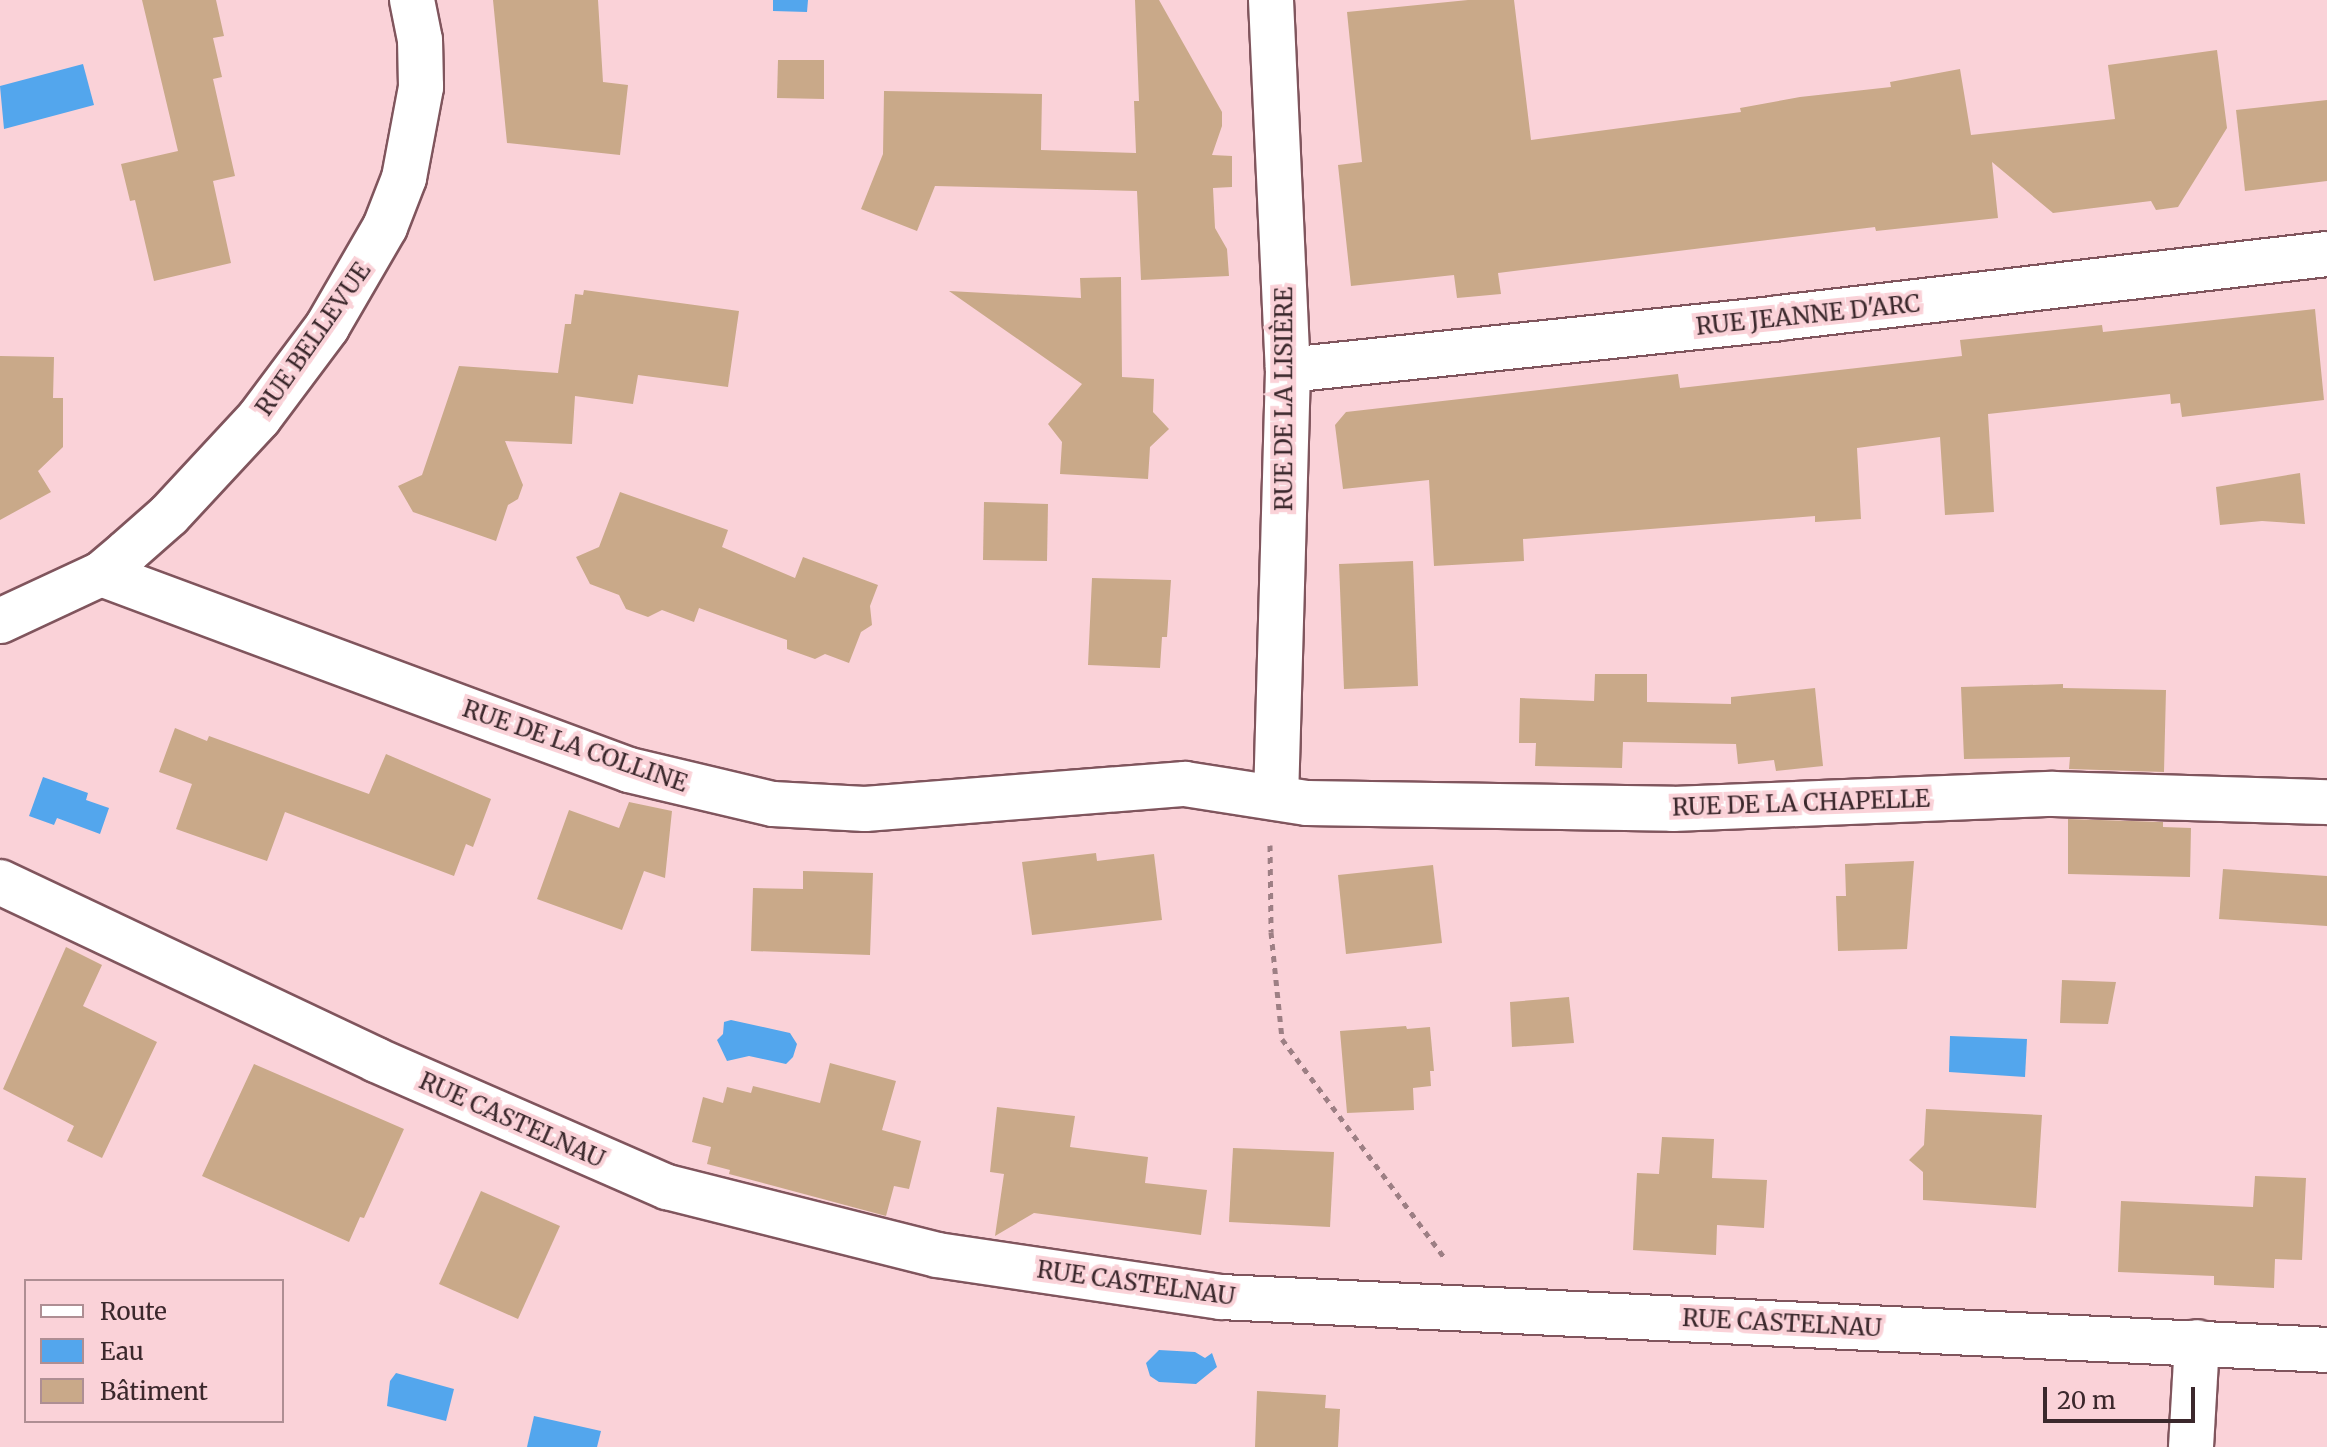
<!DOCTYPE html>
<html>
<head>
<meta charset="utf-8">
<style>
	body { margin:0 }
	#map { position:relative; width:2327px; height:1447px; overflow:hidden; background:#fad2d8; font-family:Merriweather,serif }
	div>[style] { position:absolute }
	.water>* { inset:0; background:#53a6ed }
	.building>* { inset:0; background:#c9a989 }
	.path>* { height:5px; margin-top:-2.5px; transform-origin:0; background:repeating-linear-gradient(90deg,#9d7f84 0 6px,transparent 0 12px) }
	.roads { filter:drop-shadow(2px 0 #80555d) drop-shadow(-2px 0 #80555d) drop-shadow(0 2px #80555d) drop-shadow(0 -2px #80555d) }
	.street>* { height:44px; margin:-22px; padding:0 22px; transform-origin:22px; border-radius:22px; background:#fff }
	span { translate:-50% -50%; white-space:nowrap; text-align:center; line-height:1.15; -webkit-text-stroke:8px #fad2d8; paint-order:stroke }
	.street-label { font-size:24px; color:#3b282c }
	.legend { position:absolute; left:24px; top:1279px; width:260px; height:144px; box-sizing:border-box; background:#fad2d8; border:2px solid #ae8e93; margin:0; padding:10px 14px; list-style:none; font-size:24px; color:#3b282c }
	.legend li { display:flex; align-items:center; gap:16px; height:40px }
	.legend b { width:40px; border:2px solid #ae8e93 }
	.scale { position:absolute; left:2043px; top:1387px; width:152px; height:36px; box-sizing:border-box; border:4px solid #3b282c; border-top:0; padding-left:10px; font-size:24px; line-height:28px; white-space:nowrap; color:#3b282c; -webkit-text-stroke:6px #fad2d8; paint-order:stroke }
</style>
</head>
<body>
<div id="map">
	<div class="water">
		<i style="clip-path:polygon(773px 0,808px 0,807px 12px,773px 11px)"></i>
		<i style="clip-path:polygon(83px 64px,94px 105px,4px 129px,0 86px)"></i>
		<i style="clip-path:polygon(43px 777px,88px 793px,86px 800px,109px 808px,100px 834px,57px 818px,54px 825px,29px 816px)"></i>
		<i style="clip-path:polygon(731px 1020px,790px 1033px,797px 1044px,793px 1057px,786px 1064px,749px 1056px,727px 1061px,717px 1040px,723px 1034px,724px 1022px)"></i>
		<i style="clip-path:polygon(1950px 1036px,2027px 1039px,2025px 1077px,1949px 1072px)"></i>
		<i style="clip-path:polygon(1159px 1350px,1195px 1352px,1205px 1358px,1212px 1353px,1217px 1367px,1196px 1384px,1159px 1382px,1150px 1376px,1146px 1363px)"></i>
		<i style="clip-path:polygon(396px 1373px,454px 1389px,446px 1421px,387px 1406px,390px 1381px)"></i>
		<i style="clip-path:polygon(534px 1416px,601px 1431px,597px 1447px,527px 1447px)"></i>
	</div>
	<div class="building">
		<i style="clip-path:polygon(142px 0,216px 0,224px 36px,213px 38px,222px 77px,213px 79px,235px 176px,213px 181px,231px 263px,154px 281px,135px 200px,130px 201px,121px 164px,178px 151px)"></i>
		<i style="clip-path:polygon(493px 0,598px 0,603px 82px,628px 85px,620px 155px,507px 143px)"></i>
		<i style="clip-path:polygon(1135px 0,1159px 0,1222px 112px,1222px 126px,1212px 155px,1232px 156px,1232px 187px,1213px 188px,1215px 228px,1227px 249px,1229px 276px,1141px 280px,1137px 191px,935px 186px,917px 231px,861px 209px,883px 154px,884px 91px,1042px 94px,1041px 150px,1136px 153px,1134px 101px,1139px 101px)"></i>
		<i style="clip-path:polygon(1468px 0,1514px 0,1531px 140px,1741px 112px,1740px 108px,1800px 97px,1891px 87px,1890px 82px,1960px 69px,1971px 135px,2115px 119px,2108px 65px,2217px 50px,2227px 128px,2178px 207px,2156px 210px,2151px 201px,2053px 213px,1992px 162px,1998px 218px,1876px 231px,1875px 227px,1498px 273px,1501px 294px,1457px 298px,1454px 275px,1351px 286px,1338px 165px,1362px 162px,1347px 12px)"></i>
		<i style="clip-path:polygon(778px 60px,824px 60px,824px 99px,777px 98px)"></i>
		<i style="clip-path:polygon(2327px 100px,2327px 181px,2245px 191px,2236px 110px)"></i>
		<i style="clip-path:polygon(1121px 277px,1122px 377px,1154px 379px,1153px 412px,1169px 429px,1150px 447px,1148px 479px,1060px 474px,1062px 442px,1048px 424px,1082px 384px,949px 291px,1081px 298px,1080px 278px)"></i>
		<i style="clip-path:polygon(584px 290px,739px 311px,728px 387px,638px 375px,633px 404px,575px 396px,572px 444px,505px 441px,523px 485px,518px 499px,508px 505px,496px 541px,413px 512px,398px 486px,422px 475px,459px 366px,558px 373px,565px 324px,571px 324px,575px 294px,583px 295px)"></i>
		<i style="clip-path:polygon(2315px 309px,2324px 400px,2182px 417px,2180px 403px,2171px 404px,2170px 394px,1988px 414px,1994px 512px,1945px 515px,1940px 437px,1857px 448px,1861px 519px,1815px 522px,1815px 516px,1523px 539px,1524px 561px,1434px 566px,1429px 480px,1343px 489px,1335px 425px,1346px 412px,1678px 374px,1680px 388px,1962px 356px,1960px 340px,2102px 325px,2103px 332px)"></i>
		<i style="clip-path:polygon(0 356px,54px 357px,53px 398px,63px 398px,63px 447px,38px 471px,51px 492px,0 520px)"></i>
		<i style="clip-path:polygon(2300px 473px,2305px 524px,2262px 521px,2220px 525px,2216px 487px)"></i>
		<i style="clip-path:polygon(620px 492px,728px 530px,722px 547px,795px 578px,803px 557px,878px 585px,870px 606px,872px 625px,861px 632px,849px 663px,825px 654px,815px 659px,787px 649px,787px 640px,699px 608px,694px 622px,662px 610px,648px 617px,626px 609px,619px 595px,590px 584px,576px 557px,599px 547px)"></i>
		<i style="clip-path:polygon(984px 502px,1048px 504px,1047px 561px,983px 560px)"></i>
		<i style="clip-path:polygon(1413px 561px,1418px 686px,1344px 689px,1339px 564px)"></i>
		<i style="clip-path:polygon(1092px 578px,1171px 580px,1167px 637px,1162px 637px,1160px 668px,1088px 665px)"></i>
		<i style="clip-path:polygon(1595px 674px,1647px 674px,1647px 702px,1731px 704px,1731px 697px,1815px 688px,1823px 766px,1776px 771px,1774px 760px,1738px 764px,1736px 744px,1623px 742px,1622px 768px,1535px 766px,1536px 743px,1519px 743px,1520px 698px,1594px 701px)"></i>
		<i style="clip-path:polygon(2063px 684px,2063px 688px,2166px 690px,2164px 772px,2069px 769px,2070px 757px,1964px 759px,1961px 687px)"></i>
		<i style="clip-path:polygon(175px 728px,207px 741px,209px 736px,369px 794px,386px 754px,491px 799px,473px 847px,466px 844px,454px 876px,285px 812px,267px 861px,176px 829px,192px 784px,159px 772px)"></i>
		<i style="clip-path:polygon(629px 802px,672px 811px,665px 878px,644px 871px,622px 930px,537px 899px,569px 810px,619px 828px)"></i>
		<i style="clip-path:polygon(2068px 819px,2163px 822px,2163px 827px,2191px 828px,2190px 877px,2068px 874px)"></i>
		<i style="clip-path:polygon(1096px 853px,1097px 861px,1154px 854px,1162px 920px,1032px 935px,1022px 862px)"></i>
		<i style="clip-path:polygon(1914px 861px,1907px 949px,1838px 951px,1836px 896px,1846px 896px,1845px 864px)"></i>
		<i style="clip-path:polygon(1433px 865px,1442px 943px,1346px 954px,1338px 875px)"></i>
		<i style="clip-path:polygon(2223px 869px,2327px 876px,2327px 926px,2219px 919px)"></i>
		<i style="clip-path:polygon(803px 871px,873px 873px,870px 955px,751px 951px,753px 888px,803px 889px)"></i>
		<i style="clip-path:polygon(66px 947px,102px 965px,83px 1006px,157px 1042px,102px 1158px,67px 1141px,74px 1126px,3px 1089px)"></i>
		<i style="clip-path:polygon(2062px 980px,2116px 982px,2108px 1024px,2060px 1023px)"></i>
		<i style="clip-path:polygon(1569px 997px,1574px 1043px,1512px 1047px,1510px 1002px)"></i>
		<i style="clip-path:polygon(1406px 1026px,1407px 1029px,1430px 1027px,1434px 1071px,1430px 1071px,1431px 1086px,1413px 1088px,1414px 1110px,1347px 1113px,1340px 1031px)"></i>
		<i style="clip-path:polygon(830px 1063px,896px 1081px,882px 1130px,921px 1141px,909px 1189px,894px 1186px,886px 1216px,729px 1174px,730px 1170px,707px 1164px,711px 1147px,692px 1142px,703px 1097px,723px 1103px,727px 1087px,751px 1093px,753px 1086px,820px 1103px)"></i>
		<i style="clip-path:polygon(254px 1064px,404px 1129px,364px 1218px,360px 1217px,349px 1242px,202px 1176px)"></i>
		<i style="clip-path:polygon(997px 1107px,1075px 1116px,1070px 1147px,1148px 1157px,1145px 1183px,1207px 1190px,1201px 1235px,1034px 1213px,995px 1236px,1004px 1174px,990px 1172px)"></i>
		<i style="clip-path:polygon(1926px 1109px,2042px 1115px,2036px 1208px,1923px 1200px,1923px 1172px,1909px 1160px,1924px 1145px)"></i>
		<i style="clip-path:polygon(1662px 1137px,1714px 1139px,1712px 1178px,1767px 1180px,1764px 1228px,1717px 1225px,1716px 1255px,1633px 1250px,1637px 1173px,1659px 1174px)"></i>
		<i style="clip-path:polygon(1233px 1148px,1334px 1152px,1330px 1227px,1229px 1222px)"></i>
		<i style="clip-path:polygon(2255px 1176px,2306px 1178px,2302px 1260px,2275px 1259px,2274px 1288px,2214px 1285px,2214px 1276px,2118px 1272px,2121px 1201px,2253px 1207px)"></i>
		<i style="clip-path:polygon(481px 1191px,560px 1226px,518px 1319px,439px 1284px)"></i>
		<i style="clip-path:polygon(1257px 1391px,1326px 1395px,1325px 1408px,1340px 1409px,1338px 1447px,1255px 1447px)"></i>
	</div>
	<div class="path">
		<i style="left:1270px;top:845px;width:87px;rotate:89.3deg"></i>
		<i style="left:1271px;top:932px;width:108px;rotate:84.1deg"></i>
		<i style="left:1282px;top:1039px;width:275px;rotate:53.4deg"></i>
	</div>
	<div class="roads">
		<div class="street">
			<i style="left:1271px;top:0;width:370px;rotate:87.4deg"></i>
			<i style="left:1288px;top:370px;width:428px;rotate:91.6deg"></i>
			<i style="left:1288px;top:370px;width:494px;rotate:-6deg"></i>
			<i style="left:1779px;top:318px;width:552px;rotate:-6.66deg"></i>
			<i style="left:101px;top:574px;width:563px;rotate:20.37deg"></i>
			<i style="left:629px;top:770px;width:148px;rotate:13.3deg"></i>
			<i style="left:773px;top:804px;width:92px;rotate:3.1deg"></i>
			<i style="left:865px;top:809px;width:321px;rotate:-4.5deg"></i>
			<i style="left:1185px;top:784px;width:123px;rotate:8.9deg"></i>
			<i style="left:1307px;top:803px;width:366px;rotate:0.9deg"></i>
			<i style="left:1673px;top:809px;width:380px;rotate:-2.3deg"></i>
			<i style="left:2053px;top:794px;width:274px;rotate:1.7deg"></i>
			<i style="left:0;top:621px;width:111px;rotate:-25deg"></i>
			<i style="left:101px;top:574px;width:34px;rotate:-40deg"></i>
			<i style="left:127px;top:552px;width:56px;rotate:-41.4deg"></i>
			<i style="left:169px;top:515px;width:132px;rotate:-47.1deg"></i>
			<i style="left:259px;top:418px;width:114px;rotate:-53.2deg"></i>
			<i style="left:327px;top:327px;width:116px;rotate:-59.9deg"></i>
			<i style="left:385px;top:227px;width:53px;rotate:-68.8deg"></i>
			<i style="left:404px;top:178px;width:93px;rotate:-79.4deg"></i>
			<i style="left:421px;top:87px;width:47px;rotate:-91.2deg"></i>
			<i style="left:420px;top:40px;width:41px;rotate:-101.3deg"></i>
			<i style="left:0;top:882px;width:416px;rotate:25.3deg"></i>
			<i style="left:376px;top:1060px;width:318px;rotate:23.6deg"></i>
			<i style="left:667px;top:1187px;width:278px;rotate:14.1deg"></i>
			<i style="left:937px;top:1255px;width:287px;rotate:8.4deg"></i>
			<i style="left:1221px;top:1297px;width:1107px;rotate:2.74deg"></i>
			<i style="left:2191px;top:1447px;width:105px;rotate:-86.7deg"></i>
		</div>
	</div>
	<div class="street-label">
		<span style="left:1808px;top:315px;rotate:-6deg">RUE JEANNE D'ARC</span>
		<span style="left:313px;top:339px;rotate:-55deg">RUE BELLEVUE</span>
		<span style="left:1284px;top:399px;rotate:-90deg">RUE DE LA LISIÈRE</span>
		<span style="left:575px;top:746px;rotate:19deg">RUE DE LA COLLINE</span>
		<span style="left:1801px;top:803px;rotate:-2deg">RUE DE LA CHAPELLE</span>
		<span style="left:512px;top:1120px;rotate:24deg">RUE CASTELNAU</span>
		<span style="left:1136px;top:1283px;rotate:8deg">RUE CASTELNAU</span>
		<span style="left:1782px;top:1323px;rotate:3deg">RUE CASTELNAU</span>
	</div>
	<ul class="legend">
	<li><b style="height:10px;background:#fff"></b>Route</li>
	<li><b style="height:22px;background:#53a6ed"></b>Eau</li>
	<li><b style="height:22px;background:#c9a989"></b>Bâtiment</li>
	</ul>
	<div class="scale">20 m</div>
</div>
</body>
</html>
